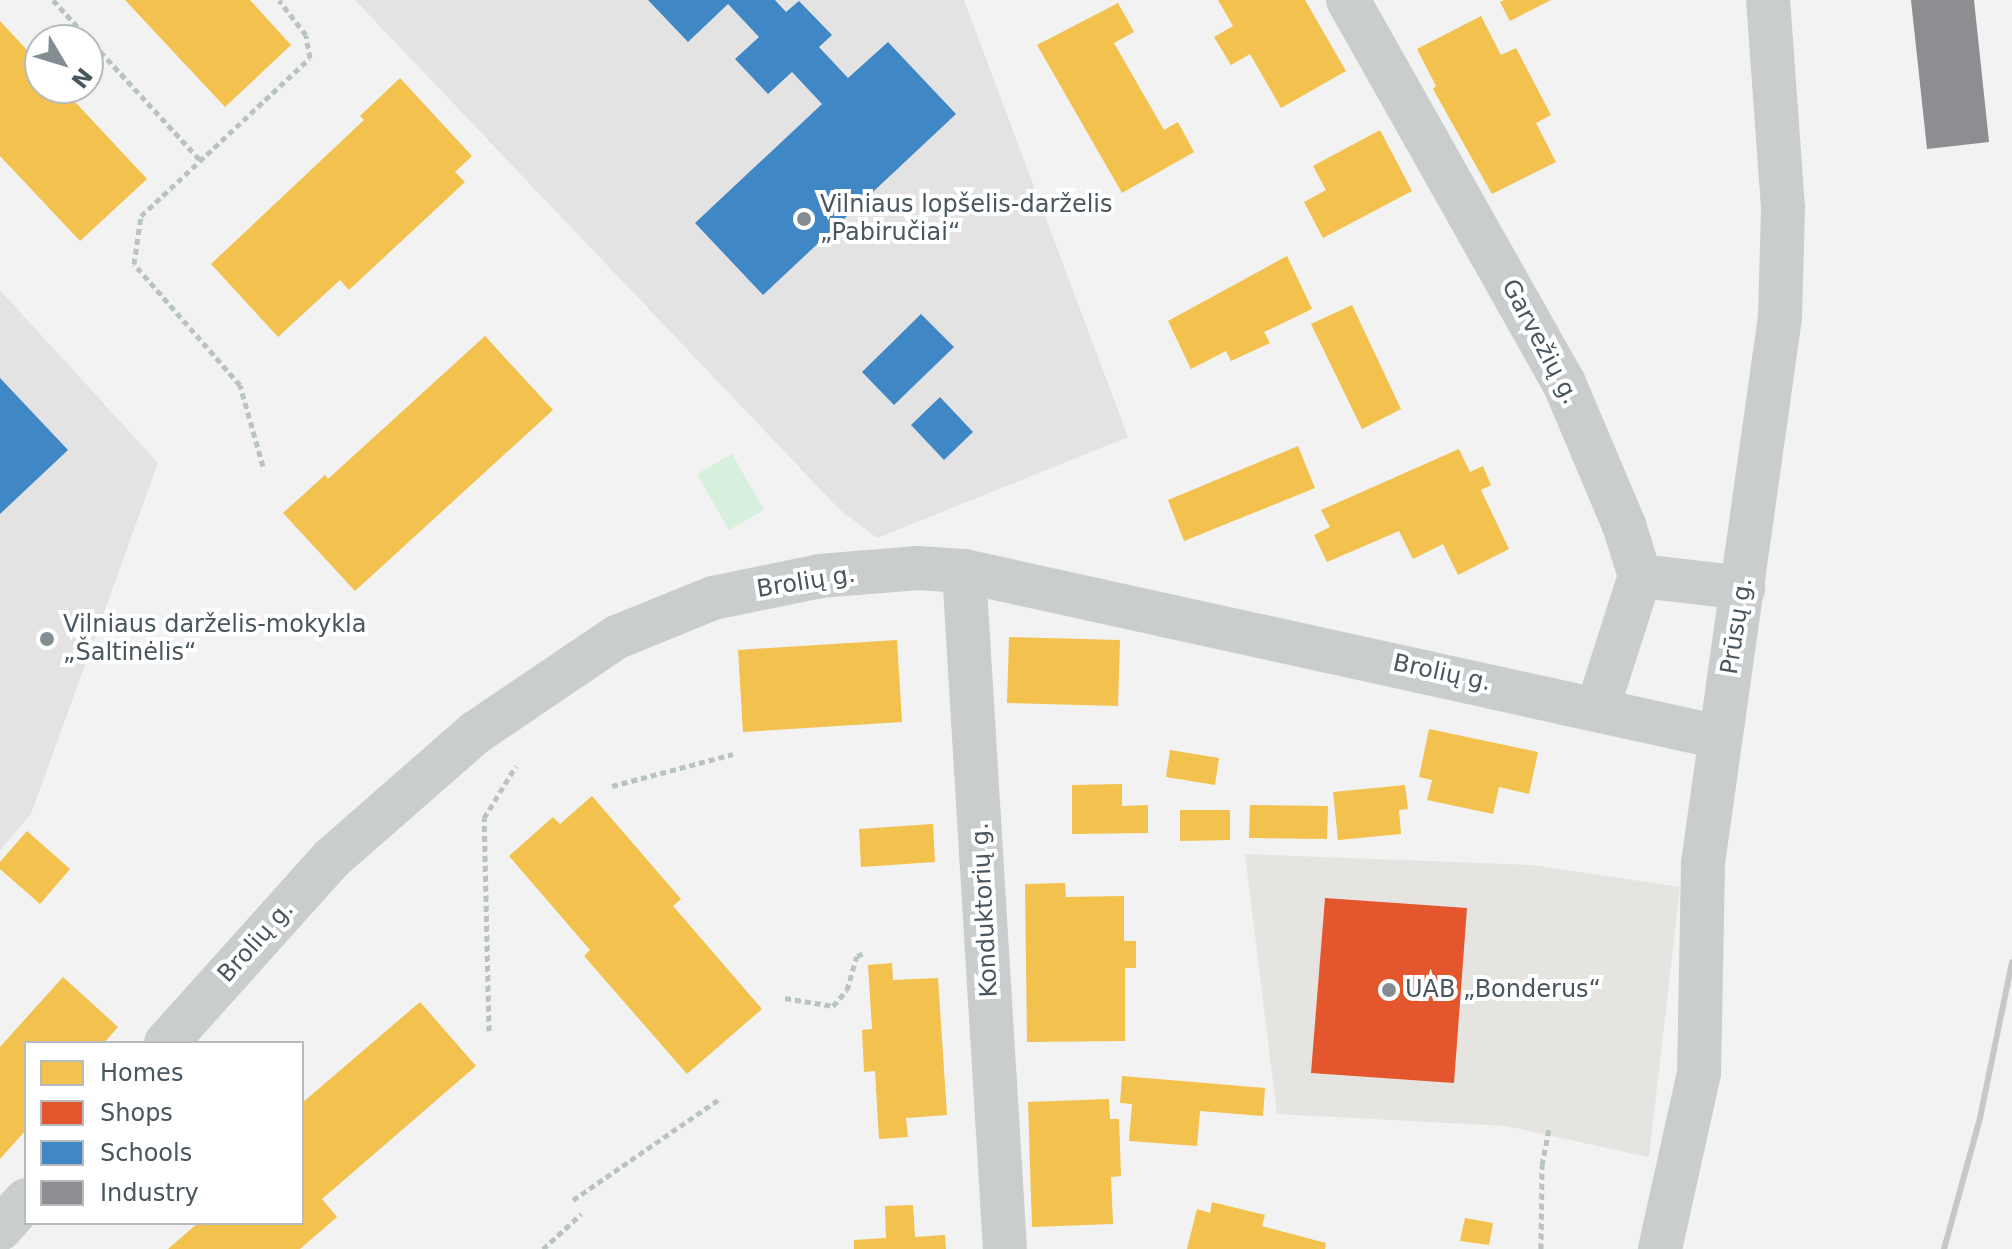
<!DOCTYPE html>
<html>
<head>
<meta charset="utf-8">
<style>
	body { margin:0 }
	#map { position:relative; width:2012px; height:1249px; overflow:hidden; background:#f2f2f2; font-family:"DejaVu Sans",sans-serif }
	div>[style] { position:absolute }
	.commercial>* { inset:0; background:#e6e4e0 }
	.education>* { inset:0; background:#e4e3e4 }
	.green>* { inset:0; background:#d7f0de }
	.homes>* { inset:0; background:#f2c14e }
	.shops>* { inset:0; background:#e4572e }
	.schools>* { inset:0; background:#3f88c5 }
	.industry>* { inset:0; background:#8d8d92 }
	.path>* { height:5px; margin-top:-2.5px; transform-origin:0; background:repeating-linear-gradient(90deg,#b9c4c0 0 6px,transparent 0 10px) }
	.minor>* { height:44px; margin:-22px; padding:0 22px; transform-origin:22px; border-radius:22px; background:#c9cdce }
	.rail>* { height:6px; margin:-3px; padding:0 3px; transform-origin:3px; border-radius:3px; background:#c5c8c9 }
	.dots>* { width:22px; height:22px; translate:-50% -50%; box-sizing:border-box; border:4px solid #fff; border-radius:50% }
	span { translate:-50% -50%; white-space:nowrap; text-align:center; line-height:1.15; -webkit-text-stroke:8px #fff; paint-order:stroke }
	.poi-label { font-size:24px; color:#49565e }
	.left { translate:0 -50%; text-align:left }
	.street-label { font-size:24px; color:#49565e }
	.legend { position:absolute; left:24px; top:1041px; width:280px; height:184px; box-sizing:border-box; background:#fff; border:2px solid #b6bbbf; margin:0; padding:10px 14px; list-style:none; font-size:24px; color:#49565e }
	.legend li { display:flex; align-items:center; gap:16px; height:40px }
	.legend b { width:40px; border:2px solid #b6bbbf }
	.north { position:absolute; left:24px; top:24px; width:80px; height:80px; box-sizing:border-box; background:#fff; border:2px solid #b6bbbf; border-radius:50%; rotate:128deg; font-size:22px; font-weight:700; line-height:32px; text-align:center; color:#49565e }
	.north::after { content:''; display:block; margin:auto; width:28px; height:36px; background:#848d92; clip-path:polygon(50% 0,100% 100%,50% 72%,0 100%) }
</style>
</head>
<body>
<div id="map">
	<div class="commercial">
		<i style="clip-path:polygon(1245px 854px,1533px 865px,1680px 887px,1649px 1157px,1506px 1126px,1277px 1114px)"></i>
	</div>
	<div class="education">
		<i style="clip-path:polygon(355px 0,964px 0,1128px 437px,877px 538px,840px 510px)"></i>
		<i style="clip-path:polygon(0 290px,158px 463px,31px 814px,0 850px)"></i>
	</div>
	<div class="green">
		<i style="clip-path:polygon(732px 454px,764px 510px,729px 530px,697px 474px)"></i>
	</div>
	<div class="homes">
		<i style="clip-path:polygon(125px 0,250px 0,291px 45px,225px 107px)"></i>
		<i style="clip-path:polygon(1218px 0,1305px 0,1346px 71px,1281px 108px,1250px 54px,1231px 65px,1214px 37px,1233px 26px)"></i>
		<i style="clip-path:polygon(1504px 0,1551px 0,1510px 21px,1500px 2px)"></i>
		<i style="clip-path:polygon(1118px 3px,1134px 32px,1114px 43px,1164px 130px,1178px 122px,1194px 152px,1122px 193px,1037px 45px)"></i>
		<i style="clip-path:polygon(1481px 16px,1501px 55px,1516px 48px,1551px 115px,1536px 123px,1556px 162px,1492px 194px,1433px 89px,1436px 86px,1417px 49px)"></i>
		<i style="clip-path:polygon(0 21px,40px 64px,40px 88px,62px 88px,147px 179px,80px 241px,0 156px)"></i>
		<i style="clip-path:polygon(400px 78px,472px 156px,455px 172px,465px 182px,349px 290px,340px 280px,278px 337px,211px 264px,364px 120px,360px 116px)"></i>
		<i style="clip-path:polygon(1380px 130px,1412px 191px,1323px 238px,1304px 202px,1326px 190px,1313px 166px)"></i>
		<i style="clip-path:polygon(1287px 256px,1312px 309px,1264px 332px,1270px 343px,1231px 361px,1226px 351px,1191px 369px,1168px 321px)"></i>
		<i style="clip-path:polygon(1352px 305px,1401px 409px,1362px 429px,1311px 324px)"></i>
		<i style="clip-path:polygon(485px 336px,553px 410px,355px 591px,283px 513px,325px 475px,328px 479px)"></i>
		<i style="clip-path:polygon(1298px 446px,1315px 488px,1184px 541px,1168px 500px)"></i>
		<i style="clip-path:polygon(1459px 449px,1470px 472px,1483px 466px,1491px 485px,1481px 490px,1509px 549px,1458px 575px,1443px 544px,1413px 559px,1399px 531px,1327px 562px,1314px 535px,1330px 527px,1321px 510px)"></i>
		<i style="clip-path:polygon(1009px 637px,1120px 640px,1118px 706px,1007px 703px)"></i>
		<i style="clip-path:polygon(897px 640px,902px 722px,743px 732px,738px 650px)"></i>
		<i style="clip-path:polygon(1429px 729px,1538px 752px,1529px 794px,1499px 787px,1493px 814px,1427px 800px,1432px 780px,1419px 777px)"></i>
		<i style="clip-path:polygon(1170px 750px,1219px 758px,1215px 785px,1166px 777px)"></i>
		<i style="clip-path:polygon(1122px 784px,1122px 806px,1148px 805px,1148px 833px,1072px 834px,1072px 785px)"></i>
		<i style="clip-path:polygon(1405px 785px,1408px 809px,1399px 810px,1401px 834px,1338px 840px,1333px 792px)"></i>
		<i style="clip-path:polygon(592px 796px,681px 899px,673px 906px,762px 1009px,687px 1074px,584px 956px,590px 950px,509px 856px,553px 817px,560px 824px)"></i>
		<i style="clip-path:polygon(1250px 805px,1328px 806px,1327px 839px,1249px 838px)"></i>
		<i style="clip-path:polygon(1180px 810px,1230px 810px,1230px 840px,1180px 841px)"></i>
		<i style="clip-path:polygon(933px 824px,935px 862px,861px 867px,859px 829px)"></i>
		<i style="clip-path:polygon(27px 831px,70px 869px,40px 904px,0 869px,0 862px)"></i>
		<i style="clip-path:polygon(1065px 883px,1066px 897px,1124px 896px,1124px 941px,1136px 941px,1136px 968px,1125px 968px,1125px 1041px,1027px 1042px,1025px 884px)"></i>
		<i style="clip-path:polygon(892px 963px,893px 980px,938px 978px,947px 1115px,906px 1118px,908px 1137px,879px 1139px,875px 1071px,864px 1072px,862px 1030px,872px 1029px,868px 965px)"></i>
		<i style="clip-path:polygon(63px 977px,118px 1027px,104px 1043px,26px 1043px,26px 1130px,0 1159px,0 1047px)"></i>
		<i style="clip-path:polygon(420px 1002px,476px 1066px,322px 1199px,337px 1217px,300px 1249px,168px 1249px,198px 1223px,302px 1223px,302px 1103px)"></i>
		<i style="clip-path:polygon(1122px 1076px,1265px 1088px,1263px 1116px,1200px 1111px,1197px 1146px,1129px 1141px,1132px 1104px,1120px 1103px)"></i>
		<i style="clip-path:polygon(1109px 1099px,1110px 1119px,1119px 1119px,1121px 1176px,1111px 1177px,1113px 1224px,1032px 1227px,1028px 1102px)"></i>
		<i style="clip-path:polygon(1212px 1202px,1265px 1215px,1262px 1226px,1326px 1243px,1325px 1249px,1187px 1249px,1197px 1209px,1210px 1213px)"></i>
		<i style="clip-path:polygon(913px 1205px,915px 1237px,945px 1235px,946px 1249px,854px 1249px,854px 1240px,886px 1238px,885px 1206px)"></i>
		<i style="clip-path:polygon(1465px 1218px,1493px 1223px,1489px 1245px,1460px 1241px)"></i>
	</div>
	<div class="shops">
		<i style="clip-path:polygon(1325px 898px,1467px 908px,1454px 1083px,1311px 1073px)"></i>
	</div>
	<div class="schools">
		<i style="clip-path:polygon(648px 0,775px 0,786px 12px,799px 1px,832px 35px,819px 47px,848px 78px,888px 42px,956px 114px,763px 295px,695px 223px,822px 104px,792px 72px,768px 94px,735px 59px,759px 37px,728px 4px,688px 42px)"></i>
		<i style="clip-path:polygon(921px 314px,954px 347px,894px 405px,862px 372px)"></i>
		<i style="clip-path:polygon(0 378px,68px 450px,0 514px)"></i>
		<i style="clip-path:polygon(940px 397px,973px 432px,944px 460px,911px 425px)"></i>
	</div>
	<div class="industry">
		<i style="clip-path:polygon(1911px 0,1974px 0,1989px 142px,1927px 149px)"></i>
	</div>
	<div class="path">
		<i style="left:53px;top:0;width:219px;rotate:47.4deg"></i>
		<i style="left:263px;top:466px;width:84px;rotate:-105.9deg"></i>
		<i style="left:240px;top:385px;width:161px;rotate:-131.2deg"></i>
		<i style="left:134px;top:264px;width:49px;rotate:-81.7deg"></i>
		<i style="left:141px;top:216px;width:231px;rotate:-43.1deg"></i>
		<i style="left:310px;top:58px;width:23px;rotate:-100deg"></i>
		<i style="left:306px;top:35px;width:44px;rotate:-127.6deg"></i>
		<i style="left:612px;top:786px;width:125px;rotate:-14.8deg"></i>
		<i style="left:785px;top:998px;width:49px;rotate:9.5deg"></i>
		<i style="left:833px;top:1006px;width:21px;rotate:-49deg"></i>
		<i style="left:847px;top:990px;width:35px;rotate:-74deg"></i>
		<i style="left:857px;top:956px;width:10px;rotate:-24deg"></i>
		<i style="left:489px;top:1031px;width:213px;rotate:-91.3deg"></i>
		<i style="left:484px;top:818px;width:61px;rotate:-58.4deg"></i>
		<i style="left:573px;top:1200px;width:180px;rotate:-34.6deg"></i>
		<i style="left:543px;top:1249px;width:52px;rotate:-42.6deg"></i>
		<i style="left:1541px;top:1249px;width:84px;rotate:-89.3deg"></i>
		<i style="left:1542px;top:1165px;width:36px;rotate:-79deg"></i>
	</div>
	<div class="minor">
		<i style="left:1348px;top:0;width:440px;rotate:60.6deg"></i>
		<i style="left:1564px;top:383px;width:154px;rotate:67.1deg"></i>
		<i style="left:1624px;top:525px;width:53px;rotate:72.6deg"></i>
		<i style="left:1640px;top:576px;width:138px;rotate:107.8deg"></i>
		<i style="left:964px;top:571px;width:679px;rotate:86.54deg"></i>
		<i style="left:1640px;top:576px;width:104px;rotate:6.6deg"></i>
		<i style="left:166px;top:1043px;width:247px;rotate:-48.1deg"></i>
		<i style="left:331px;top:859px;width:191px;rotate:-41.2deg"></i>
		<i style="left:475px;top:733px;width:171px;rotate:-34.1deg"></i>
		<i style="left:617px;top:637px;width:104px;rotate:-22.1deg"></i>
		<i style="left:713px;top:598px;width:109px;rotate:-11.6deg"></i>
		<i style="left:820px;top:576px;width:98px;rotate:-4.7deg"></i>
		<i style="left:918px;top:568px;width:46px;rotate:3.7deg"></i>
		<i style="left:964px;top:571px;width:773px;rotate:12.4deg"></i>
		<i style="left:0;top:1229px;width:39px;rotate:-48deg"></i>
		<i style="left:1660px;top:1249px;width:180px;rotate:-77.5deg"></i>
		<i style="left:1699px;top:1073px;width:210px;rotate:-88.9deg"></i>
		<i style="left:1703px;top:863px;width:551px;rotate:-81.97deg"></i>
		<i style="left:1780px;top:317px;width:109px;rotate:-88.4deg"></i>
		<i style="left:1783px;top:208px;width:209px;rotate:-94.1deg"></i>
	</div>
	<div class="rail">
		<i style="left:1944px;top:1249px;width:136px;rotate:-74.6deg"></i>
		<i style="left:1980px;top:1118px;width:159px;rotate:-78.4deg"></i>
	</div>
	<div class="dots">
		<i style="left:804px;top:219px;background:#848d92"></i>
		<i style="left:47px;top:639px;background:#848d92"></i>
		<i style="left:1389px;top:990px;background:#848d92"></i>
	</div>
	<div class="poi-label">
		<span class="left" style="left:820px;top:219px">Vilniaus lopšelis-darželis<br>„Pabiručiai“</span>
		<span class="left" style="left:63px;top:639px">Vilniaus darželis-mokykla<br>„Šaltinėlis“</span>
		<span class="left" style="left:1405px;top:990px">UAB „Bonderus“</span>
	</div>
	<div class="street-label">
		<span style="left:1540px;top:342px;rotate:62deg">Garvežių g.</span>
		<span style="left:806px;top:582px;rotate:-9deg">Brolių g.</span>
		<span style="left:1737px;top:626px;rotate:-81deg">Prūsų g.</span>
		<span style="left:1442px;top:673px;rotate:12deg">Brolių g.</span>
		<span style="left:985px;top:910px;rotate:-93deg">Konduktorių g.</span>
		<span style="left:256px;top:942px;rotate:-48deg">Brolių g.</span>
	</div>
	<ul class="legend">
	<li><b style="height:22px;background:#f2c14e"></b>Homes</li>
	<li><b style="height:22px;background:#e4572e"></b>Shops</li>
	<li><b style="height:22px;background:#3f88c5"></b>Schools</li>
	<li><b style="height:22px;background:#8d8d92"></b>Industry</li>
	</ul>
	<div class="north">N</div>
</div>
</body>
</html>
